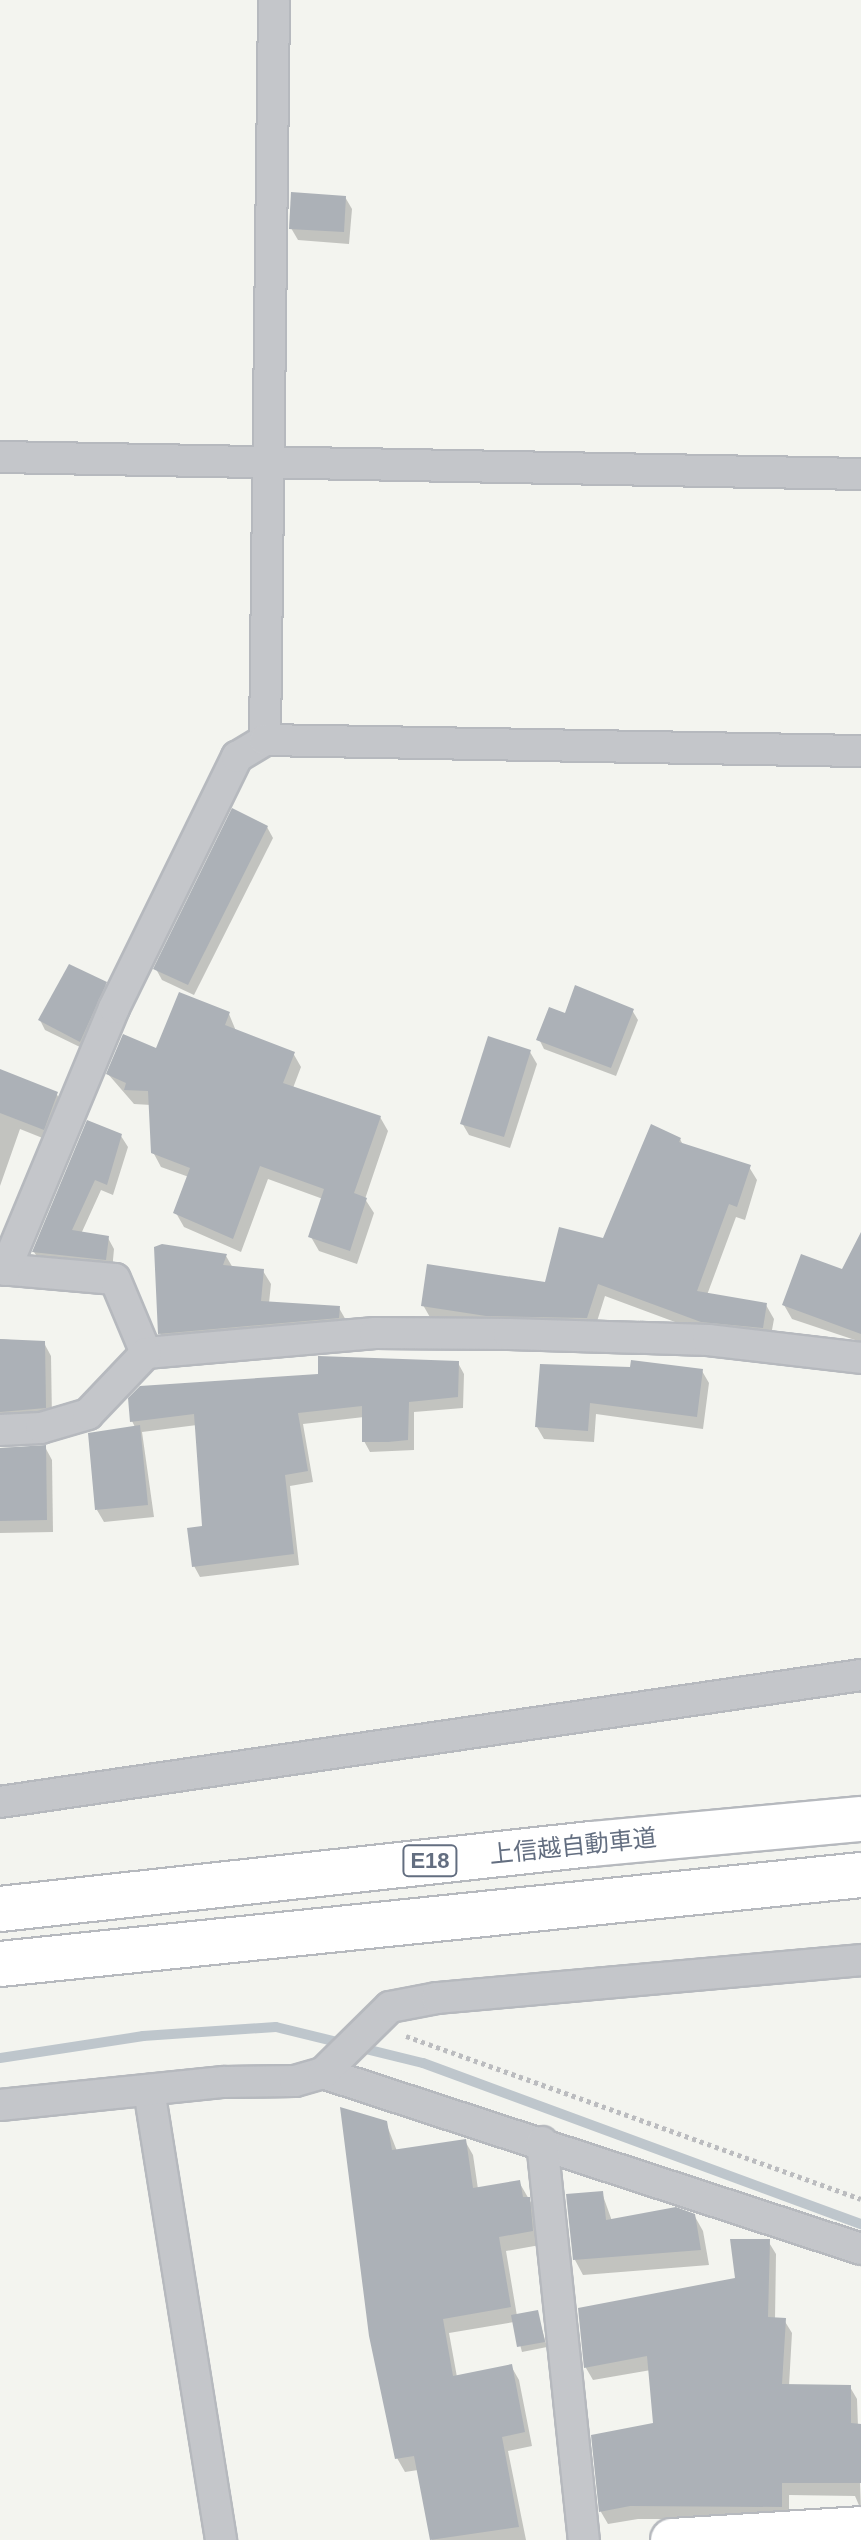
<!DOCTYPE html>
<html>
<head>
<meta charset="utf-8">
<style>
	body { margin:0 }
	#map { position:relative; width:861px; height:2540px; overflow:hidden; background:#f3f4ef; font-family:Arial,"Noto Sans JP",sans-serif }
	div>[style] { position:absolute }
	.shadow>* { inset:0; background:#0003 }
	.stream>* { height:10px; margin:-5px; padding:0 5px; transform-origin:5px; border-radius:5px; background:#bec6cc }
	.building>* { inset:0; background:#acb1b7 }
	.path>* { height:5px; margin-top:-2.5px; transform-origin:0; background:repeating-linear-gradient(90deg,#bbbcbf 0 4px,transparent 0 8px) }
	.roads { filter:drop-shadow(2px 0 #b6b9be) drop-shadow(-2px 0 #b6b9be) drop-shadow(0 2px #b6b9be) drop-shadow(0 -2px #b6b9be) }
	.minor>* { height:30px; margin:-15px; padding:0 15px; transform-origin:15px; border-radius:15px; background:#c4c6ca }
	.secondary>* { height:42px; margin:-21px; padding:0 21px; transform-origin:21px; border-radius:21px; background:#fff }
	.motorway>* { height:44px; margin:-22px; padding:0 22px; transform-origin:22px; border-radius:22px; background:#fff }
	span { translate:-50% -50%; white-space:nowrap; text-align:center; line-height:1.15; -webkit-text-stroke:8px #fff; paint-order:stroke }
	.shield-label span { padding:2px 6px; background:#fff; border:2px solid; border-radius:6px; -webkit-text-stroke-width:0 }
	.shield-label { font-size:22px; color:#636e80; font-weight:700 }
	.street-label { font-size:24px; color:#636e80 }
</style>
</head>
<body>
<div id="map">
	<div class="shadow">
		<i style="clip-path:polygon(345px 197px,352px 209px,349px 244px,298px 240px,291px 228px)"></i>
		<i style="clip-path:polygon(267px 827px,273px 838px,194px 995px,162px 980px,156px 969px)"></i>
		<i style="clip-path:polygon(105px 984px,111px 993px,86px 1050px,45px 1030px,40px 1020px)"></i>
		<i style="clip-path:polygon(632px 1010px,638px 1020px,616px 1076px,544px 1049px,539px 1039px,566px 1016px)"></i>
		<i style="clip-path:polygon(229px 1014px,236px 1031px,293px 1053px,301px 1067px,293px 1088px,380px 1117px,388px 1131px,365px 1199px,374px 1213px,357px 1264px,319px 1251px,311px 1237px,323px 1199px,268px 1179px,241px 1252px,184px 1227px,176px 1213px,189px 1177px,161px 1167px,153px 1152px,151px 1105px,134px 1104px,108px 1074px)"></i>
		<i style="clip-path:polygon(530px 1052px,537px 1064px,510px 1148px,469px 1135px,462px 1123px)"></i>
		<i style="clip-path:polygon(0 1071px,56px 1093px,63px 1105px,50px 1141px,20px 1129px,0 1186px)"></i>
		<i style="clip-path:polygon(121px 1136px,128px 1147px,113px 1195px,101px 1190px,81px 1234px,108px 1238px,114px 1249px,112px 1271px,41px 1263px,34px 1252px)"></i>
		<i style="clip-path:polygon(680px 1139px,683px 1145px,749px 1167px,757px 1180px,745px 1220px,736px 1217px,707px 1295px,766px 1305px,774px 1319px,770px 1341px,710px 1335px,605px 1296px,594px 1331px,431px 1319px,423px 1305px,547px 1284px,604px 1240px)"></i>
		<i style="clip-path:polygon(861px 1236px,861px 1342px,792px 1319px,784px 1305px,843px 1271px)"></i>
		<i style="clip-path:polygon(226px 1256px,233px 1268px,263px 1271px,271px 1284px,269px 1303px,339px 1308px,347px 1322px,168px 1347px,160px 1333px)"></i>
		<i style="clip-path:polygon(0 1339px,44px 1343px,51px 1356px,52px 1420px,0 1426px)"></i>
		<i style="clip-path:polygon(458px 1363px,464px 1374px,463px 1408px,414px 1412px,414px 1450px,370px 1452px,364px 1441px,364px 1417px,303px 1424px,313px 1482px,290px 1486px,299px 1565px,200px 1577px,194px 1566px,205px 1528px,197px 1425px,142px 1432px,154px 1517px,104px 1522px,97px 1510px,135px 1427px,132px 1421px,320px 1375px)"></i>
		<i style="clip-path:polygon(541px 1366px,702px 1371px,709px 1383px,703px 1429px,596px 1414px,594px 1442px,544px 1439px,537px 1427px)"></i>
		<i style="clip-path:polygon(45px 1447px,52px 1460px,53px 1532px,0 1533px,0 1448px)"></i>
		<i style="clip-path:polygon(386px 2123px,397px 2151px,465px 2141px,473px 2155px,478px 2189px,519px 2182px,537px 2213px,540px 2245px,506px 2251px,517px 2316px,537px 2312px,547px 2347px,522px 2352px,514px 2322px,449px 2333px,457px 2377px,511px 2366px,519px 2380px,532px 2446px,508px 2451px,526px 2540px,432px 2540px,418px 2470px,405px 2472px,397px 2458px)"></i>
		<i style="clip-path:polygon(602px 2193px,612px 2221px,694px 2215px,703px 2231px,709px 2265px,583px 2275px,575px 2260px)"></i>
		<i style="clip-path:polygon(768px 2241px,776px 2254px,775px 2320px,784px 2320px,792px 2333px,789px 2386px,850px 2387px,857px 2399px,861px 2510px,855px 2496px,789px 2495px,789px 2519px,638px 2519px,608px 2524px,601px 2512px,593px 2437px,655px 2425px,651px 2370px,593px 2380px,586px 2368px,580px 2309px,737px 2280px)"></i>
	</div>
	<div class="stream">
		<i style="left:0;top:2058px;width:145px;rotate:-8.7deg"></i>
		<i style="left:143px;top:2036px;width:133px;rotate:-3.9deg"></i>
		<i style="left:276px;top:2027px;width:151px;rotate:13.8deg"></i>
		<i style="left:423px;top:2063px;width:467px;rotate:20.2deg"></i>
	</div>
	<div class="building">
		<i style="clip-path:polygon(291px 192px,346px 196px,344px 232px,289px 229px)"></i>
		<i style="clip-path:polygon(232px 808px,268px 826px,188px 985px,153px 969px)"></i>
		<i style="clip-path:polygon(69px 964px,107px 982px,80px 1042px,38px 1020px)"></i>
		<i style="clip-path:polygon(575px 985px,634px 1009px,611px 1068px,536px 1040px,549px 1007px,565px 1013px)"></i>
		<i style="clip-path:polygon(179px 992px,230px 1012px,225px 1025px,295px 1052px,283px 1083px,381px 1116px,354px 1193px,367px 1198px,350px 1251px,308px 1237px,324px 1189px,260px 1166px,233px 1239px,173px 1213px,190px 1168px,151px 1153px,148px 1091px,124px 1090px,126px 1083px,106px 1074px,123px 1034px,156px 1048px)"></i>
		<i style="clip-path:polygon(488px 1036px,531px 1050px,504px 1137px,460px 1124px)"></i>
		<i style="clip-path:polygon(0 1069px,58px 1092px,44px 1130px,0 1113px)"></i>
		<i style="clip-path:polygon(87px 1120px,122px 1134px,107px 1185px,95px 1180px,72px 1230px,109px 1236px,106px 1260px,32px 1252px)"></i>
		<i style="clip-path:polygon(651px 1124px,681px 1138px,679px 1142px,751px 1165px,737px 1207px,729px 1204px,697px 1291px,767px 1303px,763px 1328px,701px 1322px,598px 1284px,587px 1318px,486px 1316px,421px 1306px,427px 1264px,545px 1282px,559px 1227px,603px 1238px)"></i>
		<i style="clip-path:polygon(861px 1232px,861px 1334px,782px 1305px,801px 1254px,842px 1269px)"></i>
		<i style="clip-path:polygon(162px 1244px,227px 1254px,223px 1265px,264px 1269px,261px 1301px,340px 1306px,339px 1318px,158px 1334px,154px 1247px)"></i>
		<i style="clip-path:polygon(0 1339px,45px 1341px,46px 1408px,0 1412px)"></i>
		<i style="clip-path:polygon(318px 1356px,459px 1361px,458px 1397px,409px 1402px,408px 1440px,388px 1442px,362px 1442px,362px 1406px,298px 1413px,308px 1471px,285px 1475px,294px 1554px,192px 1567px,187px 1528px,202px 1526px,194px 1414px,130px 1422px,128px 1398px,140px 1386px,318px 1374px)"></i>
		<i style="clip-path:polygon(631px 1360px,703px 1369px,697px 1417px,590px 1403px,588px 1431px,535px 1427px,540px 1364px,630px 1367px)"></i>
		<i style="clip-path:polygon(140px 1425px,148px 1505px,95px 1510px,88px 1433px)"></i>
		<i style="clip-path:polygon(46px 1445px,47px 1520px,0 1521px,0 1448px)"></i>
		<i style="clip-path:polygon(340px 2107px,387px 2121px,392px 2150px,466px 2139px,473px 2188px,520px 2180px,523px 2197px,530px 2197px,533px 2231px,499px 2237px,511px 2307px,443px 2319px,453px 2376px,512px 2364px,525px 2432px,502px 2437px,519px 2527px,430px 2540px,414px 2456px,395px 2459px,369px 2336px)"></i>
		<i style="clip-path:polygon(603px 2191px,606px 2220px,676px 2207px,695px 2214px,701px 2250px,573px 2260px,566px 2194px)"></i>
		<i style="clip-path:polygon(730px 2239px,770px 2239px,768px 2317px,786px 2318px,782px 2384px,851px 2385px,851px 2423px,861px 2424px,861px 2483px,782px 2483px,782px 2507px,630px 2506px,599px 2512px,591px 2435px,653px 2423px,647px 2356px,584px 2368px,578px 2308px,735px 2278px)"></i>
		<i style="clip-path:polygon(538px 2310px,545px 2342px,517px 2347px,511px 2315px)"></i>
	</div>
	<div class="path">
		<i style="left:406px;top:2036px;width:483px;rotate:19.7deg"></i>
	</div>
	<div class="roads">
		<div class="minor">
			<i style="left:0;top:457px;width:861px;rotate:1.13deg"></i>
			<i style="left:265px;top:740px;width:740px;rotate:-89.3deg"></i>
			<i style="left:0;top:1269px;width:115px;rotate:5deg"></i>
			<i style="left:115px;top:1279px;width:80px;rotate:67.3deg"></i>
			<i style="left:146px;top:1353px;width:230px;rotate:-5deg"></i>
			<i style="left:375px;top:1333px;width:134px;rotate:0.4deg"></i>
			<i style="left:509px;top:1334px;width:199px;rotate:1.7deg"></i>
			<i style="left:708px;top:1340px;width:154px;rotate:6.7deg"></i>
			<i style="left:5px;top:1270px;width:284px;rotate:-67.4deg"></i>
			<i style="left:114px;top:1008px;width:280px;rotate:-63.9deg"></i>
			<i style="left:237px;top:757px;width:33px;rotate:-31deg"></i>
			<i style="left:265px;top:740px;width:596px;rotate:1.06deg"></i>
			<i style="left:0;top:1430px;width:41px;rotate:-2.8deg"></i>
			<i style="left:41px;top:1428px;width:49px;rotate:-16.6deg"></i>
			<i style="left:88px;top:1414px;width:84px;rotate:-46.4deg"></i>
			<i style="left:0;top:1802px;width:870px;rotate:-8.39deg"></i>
			<i style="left:323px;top:2073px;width:566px;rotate:18.11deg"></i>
			<i style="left:149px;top:2090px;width:456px;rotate:80.9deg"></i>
			<i style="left:0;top:2105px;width:225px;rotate:-5.9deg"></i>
			<i style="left:224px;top:2082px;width:71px;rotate:-0.8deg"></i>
			<i style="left:295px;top:2081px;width:29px;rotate:-16deg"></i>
			<i style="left:323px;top:2073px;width:94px;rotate:-44.6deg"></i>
			<i style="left:390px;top:2007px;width:48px;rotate:-10.8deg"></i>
			<i style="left:437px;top:1998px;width:426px;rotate:-5.1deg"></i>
			<i style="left:542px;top:2142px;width:400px;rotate:84deg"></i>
		</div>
		<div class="secondary">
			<i style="left:672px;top:2540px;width:189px;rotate:-3.6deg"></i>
		</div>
		<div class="motorway">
			<i style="left:0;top:1909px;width:595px;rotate:-6.28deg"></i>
			<i style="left:591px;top:1844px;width:271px;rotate:-5.3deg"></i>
			<i style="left:0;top:1964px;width:866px;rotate:-5.9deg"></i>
		</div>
	</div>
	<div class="shield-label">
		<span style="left:430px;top:1861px">E18</span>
	</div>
	<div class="street-label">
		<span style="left:573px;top:1846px;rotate:-6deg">上信越自動車道</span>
	</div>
</div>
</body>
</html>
